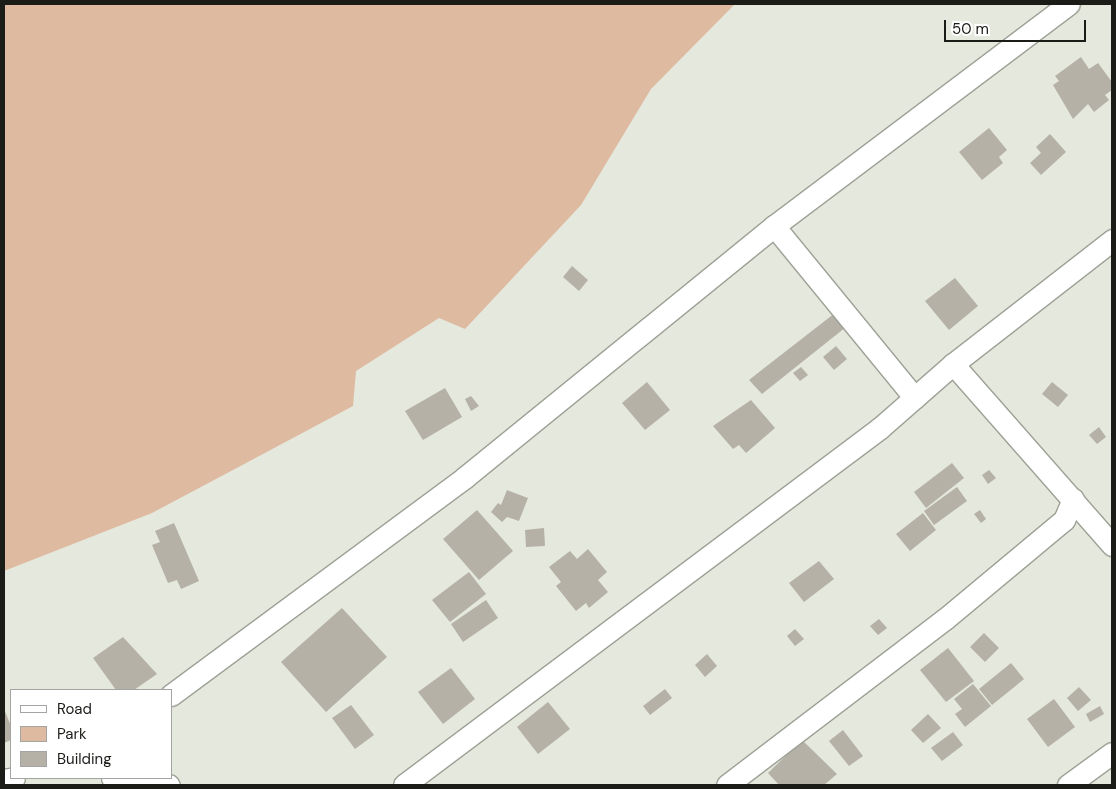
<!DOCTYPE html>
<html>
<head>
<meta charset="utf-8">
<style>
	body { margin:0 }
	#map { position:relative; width:1116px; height:789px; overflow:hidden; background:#e5e8dd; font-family:"DM Sans",sans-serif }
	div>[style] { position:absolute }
	.green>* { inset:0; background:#debaa0 }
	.building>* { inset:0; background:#b5b1a6 }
	.roads { filter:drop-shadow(1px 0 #9ca095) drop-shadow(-1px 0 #9ca095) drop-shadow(0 1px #9ca095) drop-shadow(0 -1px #9ca095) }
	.minor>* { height:21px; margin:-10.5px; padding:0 10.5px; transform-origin:10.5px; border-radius:10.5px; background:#fff }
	span { translate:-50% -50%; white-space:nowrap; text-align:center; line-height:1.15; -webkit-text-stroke:4px #fff; paint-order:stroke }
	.frame { position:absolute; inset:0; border:5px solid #1b1c18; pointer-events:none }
	.legend { position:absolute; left:10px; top:689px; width:162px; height:90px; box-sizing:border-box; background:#fff; border:1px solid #a4a4a3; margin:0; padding:6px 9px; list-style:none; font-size:15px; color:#1b1c18 }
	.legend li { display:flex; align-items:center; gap:10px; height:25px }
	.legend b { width:25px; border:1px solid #a4a4a3 }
	.scale { position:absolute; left:944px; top:20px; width:142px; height:22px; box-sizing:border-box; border:2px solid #1b1c18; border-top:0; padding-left:6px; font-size:15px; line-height:18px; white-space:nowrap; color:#1b1c18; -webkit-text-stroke:4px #fff; paint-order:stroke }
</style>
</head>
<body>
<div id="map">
	<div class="green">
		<i style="clip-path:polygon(4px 4px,735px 4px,651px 89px,581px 205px,465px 329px,439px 318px,356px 371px,353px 406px,152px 513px,4px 571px)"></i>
	</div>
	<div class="building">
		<i style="clip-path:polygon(1081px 57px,1089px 69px,1098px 63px,1112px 82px,1112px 90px,1105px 95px,1109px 100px,1094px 112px,1088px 104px,1073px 119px,1053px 85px,1059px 81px,1055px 76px)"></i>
		<i style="clip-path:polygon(989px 128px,1007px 150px,999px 157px,1003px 163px,982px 180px,959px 152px)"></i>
		<i style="clip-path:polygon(1050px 134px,1066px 152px,1041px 175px,1030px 163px,1041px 153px,1036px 147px)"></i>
		<i style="clip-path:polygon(572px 266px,588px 280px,579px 291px,563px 277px)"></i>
		<i style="clip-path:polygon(955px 278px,978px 306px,949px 330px,925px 301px)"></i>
		<i style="clip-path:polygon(835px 313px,846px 327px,762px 394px,749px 380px)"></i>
		<i style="clip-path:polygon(836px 346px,847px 359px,834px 370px,823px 357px)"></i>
		<i style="clip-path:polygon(801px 367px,808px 375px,800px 381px,793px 373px)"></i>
		<i style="clip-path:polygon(647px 382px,670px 410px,645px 430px,622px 403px)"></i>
		<i style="clip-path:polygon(1052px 382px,1068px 395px,1058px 407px,1042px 394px)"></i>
		<i style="clip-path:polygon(445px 388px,462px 417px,423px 440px,405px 411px)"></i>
		<i style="clip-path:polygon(471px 396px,479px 406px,471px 411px,465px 399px)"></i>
		<i style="clip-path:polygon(751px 400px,775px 428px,746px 453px,739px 445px,733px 449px,713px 426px)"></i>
		<i style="clip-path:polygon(1099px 427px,1106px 437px,1097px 444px,1089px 435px)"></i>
		<i style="clip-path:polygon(952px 463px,964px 478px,926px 508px,914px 492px)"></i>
		<i style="clip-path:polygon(989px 470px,996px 478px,988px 484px,982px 475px)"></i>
		<i style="clip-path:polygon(957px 487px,967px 501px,934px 525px,924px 511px)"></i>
		<i style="clip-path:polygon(507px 490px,528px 498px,519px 521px,507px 517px,502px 522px,491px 512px,498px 503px,501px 505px)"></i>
		<i style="clip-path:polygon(477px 510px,513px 551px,479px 580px,443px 539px)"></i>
		<i style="clip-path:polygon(980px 510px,986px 519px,981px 523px,974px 514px)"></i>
		<i style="clip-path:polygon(923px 513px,936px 530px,910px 551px,896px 534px)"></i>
		<i style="clip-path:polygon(174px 523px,199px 581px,181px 589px,177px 580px,168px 583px,152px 545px,160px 542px,155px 531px)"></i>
		<i style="clip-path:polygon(544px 528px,545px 546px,526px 547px,525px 530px)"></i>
		<i style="clip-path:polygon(588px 549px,607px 572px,598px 580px,608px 592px,589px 608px,586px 603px,576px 611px,556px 586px,561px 582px,549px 567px,570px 551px,577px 559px)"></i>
		<i style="clip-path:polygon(819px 561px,834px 579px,804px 602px,789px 583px)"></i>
		<i style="clip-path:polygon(469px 572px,486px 594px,450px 622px,432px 600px)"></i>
		<i style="clip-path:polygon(486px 600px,498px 618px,463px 642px,451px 624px)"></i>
		<i style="clip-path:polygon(342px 608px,387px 657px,326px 712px,281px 662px)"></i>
		<i style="clip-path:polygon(879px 619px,887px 628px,878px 635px,870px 626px)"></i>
		<i style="clip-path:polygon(795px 629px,804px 639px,795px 646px,787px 636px)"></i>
		<i style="clip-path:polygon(984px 633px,999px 648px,985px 662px,970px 647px)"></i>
		<i style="clip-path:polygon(123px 637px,157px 674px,134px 690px,116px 690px,93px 658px)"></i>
		<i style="clip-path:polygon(948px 648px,974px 681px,946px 702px,920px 670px)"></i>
		<i style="clip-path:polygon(707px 654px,717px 666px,705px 677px,695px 665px)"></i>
		<i style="clip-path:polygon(1011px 663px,1024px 679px,992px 705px,979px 689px)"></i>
		<i style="clip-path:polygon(451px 668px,475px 699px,443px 724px,418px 692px)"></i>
		<i style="clip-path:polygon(973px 684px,991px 706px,965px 727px,955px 714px,962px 709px,954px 699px)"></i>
		<i style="clip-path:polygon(1079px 687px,1091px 700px,1078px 711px,1067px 698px)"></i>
		<i style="clip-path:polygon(665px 689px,672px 698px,650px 715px,643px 706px)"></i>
		<i style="clip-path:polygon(1054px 699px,1075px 727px,1048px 747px,1027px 719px)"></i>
		<i style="clip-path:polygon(548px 702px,570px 729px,538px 754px,517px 727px)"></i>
		<i style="clip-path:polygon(351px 705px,374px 735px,355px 749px,332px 718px)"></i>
		<i style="clip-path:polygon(1100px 706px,1104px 714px,1090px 722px,1086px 714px)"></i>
		<i style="clip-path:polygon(4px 709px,11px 726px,11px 740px,4px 743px)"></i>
		<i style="clip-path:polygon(928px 714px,941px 728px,923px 743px,911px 730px)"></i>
		<i style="clip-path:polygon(843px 730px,863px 756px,849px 766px,829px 741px)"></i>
		<i style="clip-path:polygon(953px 732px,963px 745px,942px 761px,931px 748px)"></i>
		<i style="clip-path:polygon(802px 740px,837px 774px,824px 785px,779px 785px,768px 773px)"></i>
	</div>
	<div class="roads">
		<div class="minor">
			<i style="left:774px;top:226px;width:222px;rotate:50.7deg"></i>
			<i style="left:953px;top:364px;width:241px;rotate:48.7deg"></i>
			<i style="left:171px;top:695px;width:365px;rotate:-36.5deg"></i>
			<i style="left:464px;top:478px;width:400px;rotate:-39.1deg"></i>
			<i style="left:774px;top:226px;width:369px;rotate:-37deg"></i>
			<i style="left:112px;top:778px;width:57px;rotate:7deg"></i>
			<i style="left:4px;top:780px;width:10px;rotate:-11deg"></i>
			<i style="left:404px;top:785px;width:595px;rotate:-36.87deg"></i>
			<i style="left:880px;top:428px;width:97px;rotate:-41.2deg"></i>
			<i style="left:953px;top:364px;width:202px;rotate:-37.9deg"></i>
			<i style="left:727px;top:785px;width:274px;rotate:-37.3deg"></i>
			<i style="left:945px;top:619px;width:155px;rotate:-39.8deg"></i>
			<i style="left:1064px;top:520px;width:23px;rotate:-67deg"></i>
			<i style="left:1068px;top:785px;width:54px;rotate:-36deg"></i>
		</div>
	</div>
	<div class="frame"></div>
	<ul class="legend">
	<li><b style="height:6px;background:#fff"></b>Road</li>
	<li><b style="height:14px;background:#debaa0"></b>Park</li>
	<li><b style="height:14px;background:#b5b1a6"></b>Building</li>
	</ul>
	<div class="scale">50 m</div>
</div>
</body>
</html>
